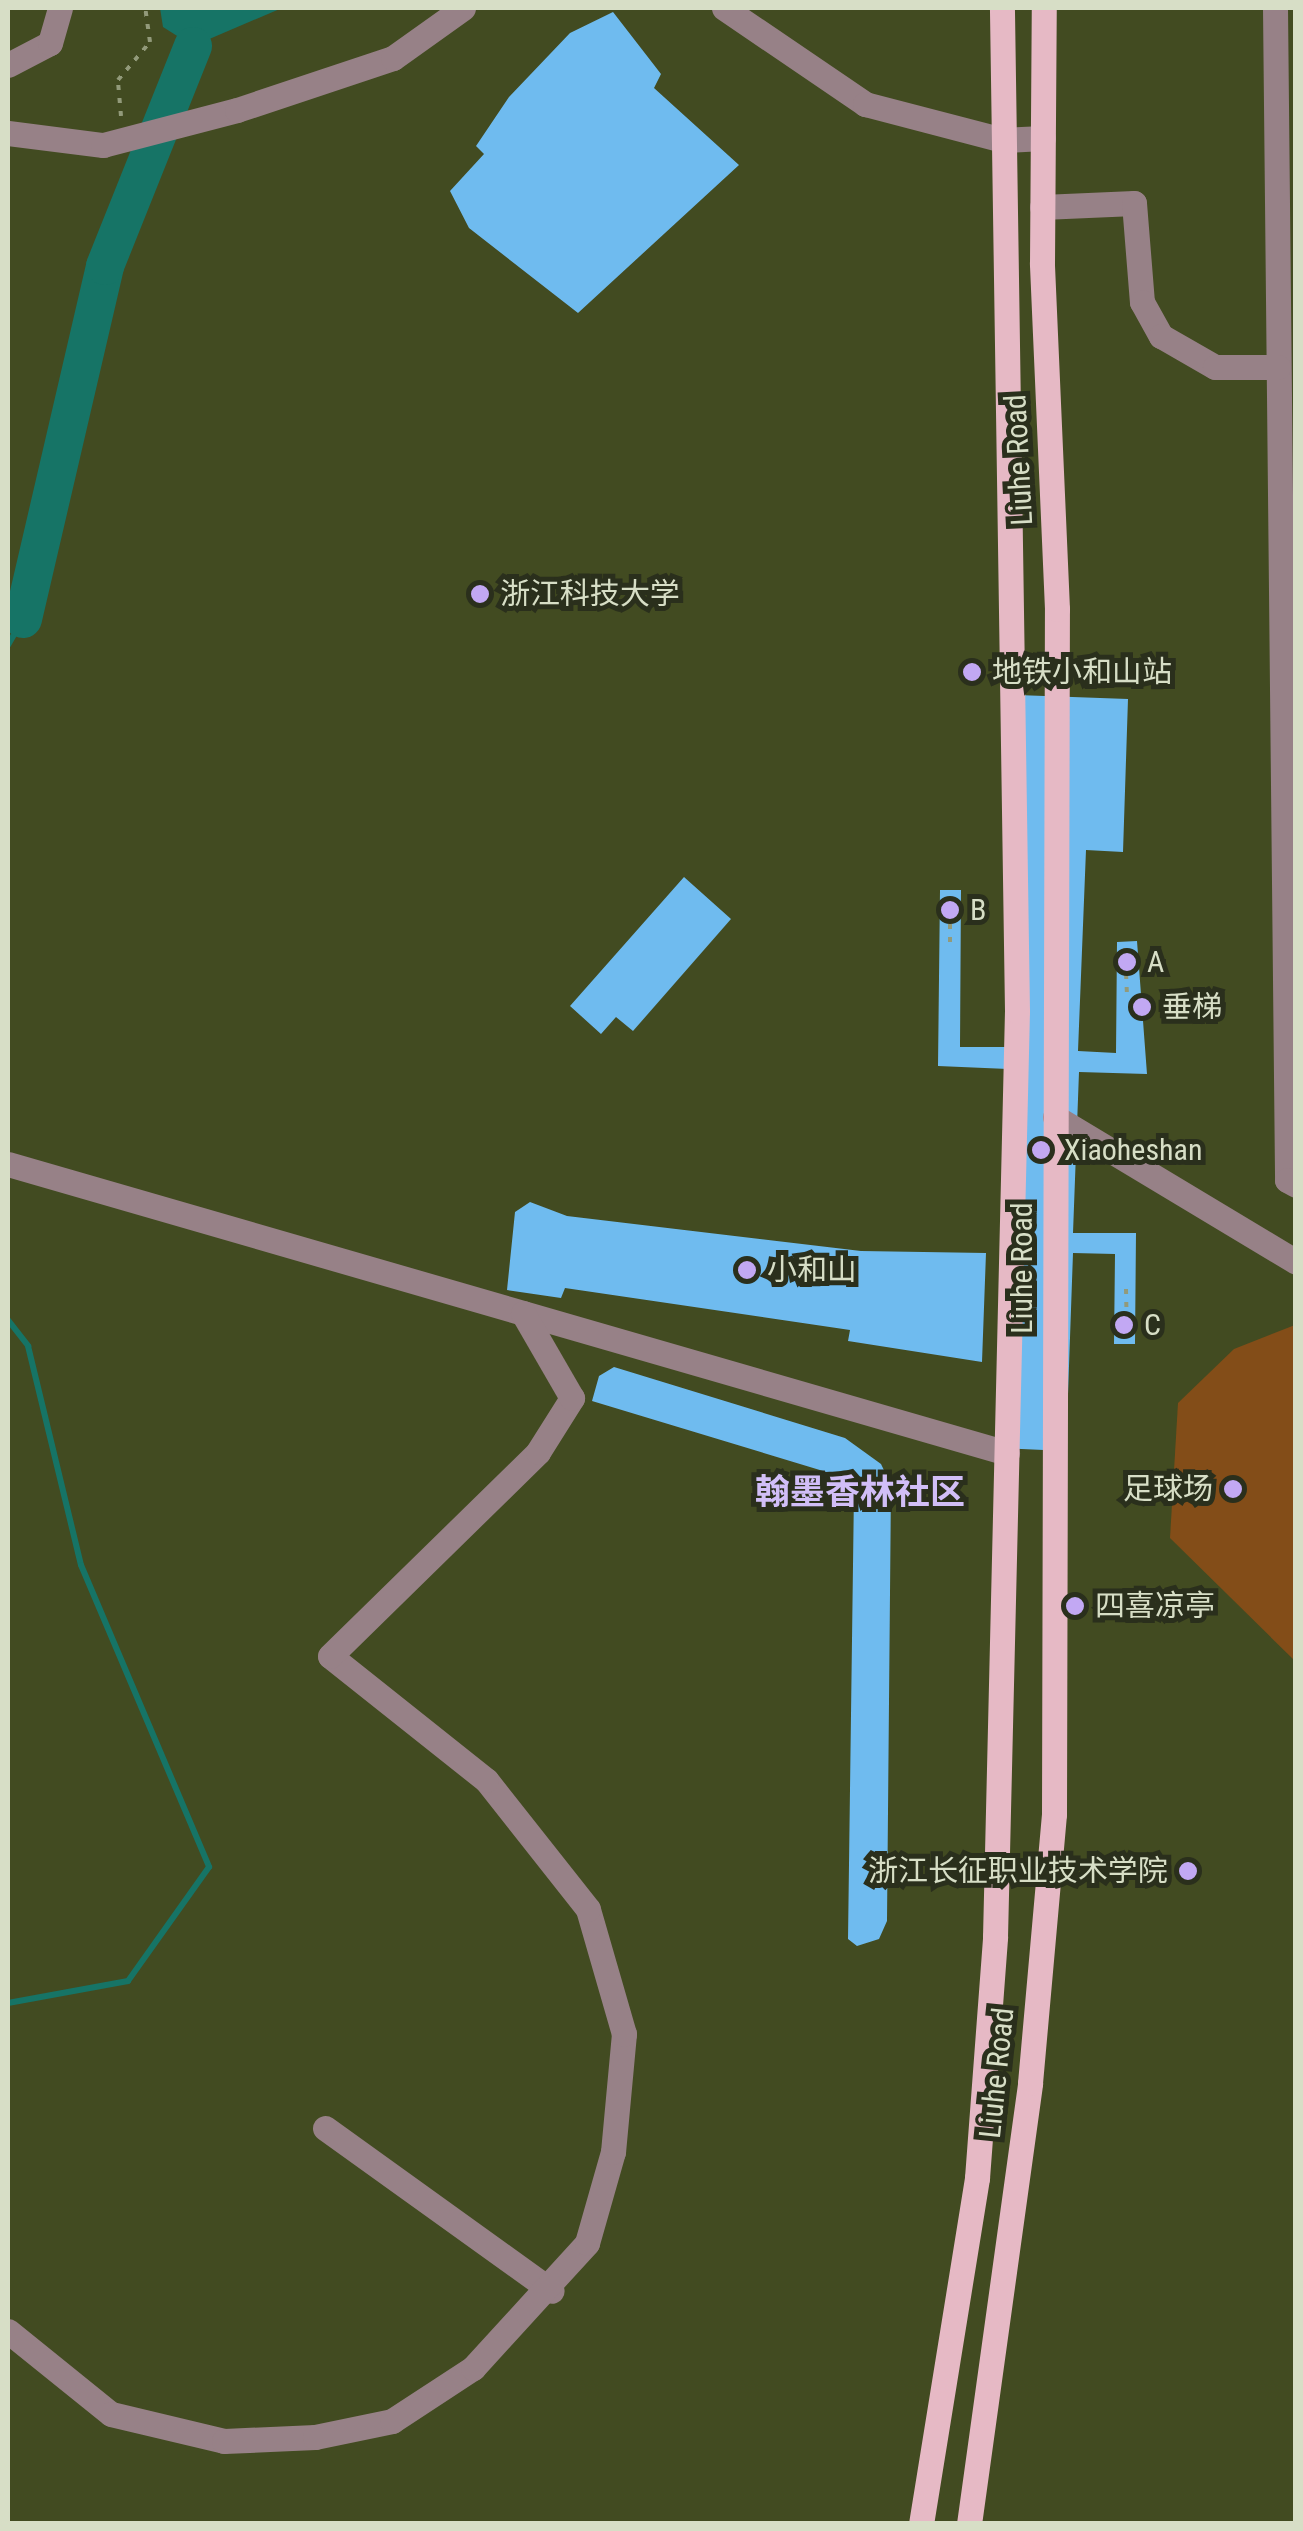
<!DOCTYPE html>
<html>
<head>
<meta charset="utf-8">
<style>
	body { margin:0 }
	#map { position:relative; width:1303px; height:2531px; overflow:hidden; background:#424b21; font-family:"Roboto Condensed","Noto Sans SC",sans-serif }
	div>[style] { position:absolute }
	.green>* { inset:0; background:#834d18 }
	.water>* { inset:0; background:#167466 }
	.stream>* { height:6px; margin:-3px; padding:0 3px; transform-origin:3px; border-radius:3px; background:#167466 }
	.river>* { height:38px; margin:-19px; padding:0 19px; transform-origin:19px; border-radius:19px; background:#167466 }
	.building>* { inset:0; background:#6fbbef }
	.path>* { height:4px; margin-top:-2px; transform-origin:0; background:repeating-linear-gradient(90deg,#929a7a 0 5px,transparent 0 13px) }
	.minor>* { height:25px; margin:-12.5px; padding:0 12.5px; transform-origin:12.5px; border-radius:12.5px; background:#978187 }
	.major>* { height:25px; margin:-12.5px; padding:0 12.5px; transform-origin:12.5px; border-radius:12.5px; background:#e6b9c5 }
	.dots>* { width:28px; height:28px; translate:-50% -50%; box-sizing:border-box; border:5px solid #2a2f1c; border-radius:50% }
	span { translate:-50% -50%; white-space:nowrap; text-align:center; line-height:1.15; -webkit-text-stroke:10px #2a2f1c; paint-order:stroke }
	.street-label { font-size:30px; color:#d7dec6 }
	.poi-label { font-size:30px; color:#d7dec6 }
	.left { translate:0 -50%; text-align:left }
	.right { translate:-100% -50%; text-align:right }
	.quarter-label { font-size:35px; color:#d1bef7; font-weight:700 }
	.frame { position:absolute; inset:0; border:10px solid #d7dec6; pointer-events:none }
</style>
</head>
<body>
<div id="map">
	<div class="green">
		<i style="clip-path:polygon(1295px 1325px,1296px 1325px,1295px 1661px,1170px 1538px,1178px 1403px,1234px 1349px)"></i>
	</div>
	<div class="water">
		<i style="clip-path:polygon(160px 8px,282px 8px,193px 46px,163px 27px)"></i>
	</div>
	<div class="stream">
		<i style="left:8px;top:645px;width:30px;rotate:-60deg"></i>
		<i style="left:8px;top:1320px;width:33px;rotate:52deg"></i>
		<i style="left:28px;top:1346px;width:225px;rotate:76.4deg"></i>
		<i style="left:81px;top:1565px;width:328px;rotate:67deg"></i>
		<i style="left:209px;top:1867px;width:140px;rotate:125.4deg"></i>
		<i style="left:128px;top:1981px;width:122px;rotate:169.6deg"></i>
	</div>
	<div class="river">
		<i style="left:23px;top:619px;width:362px;rotate:-76.9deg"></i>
		<i style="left:105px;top:266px;width:237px;rotate:-68.2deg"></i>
	</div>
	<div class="building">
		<i style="clip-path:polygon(613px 12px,661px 74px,654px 88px,739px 165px,578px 313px,469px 228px,450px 191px,484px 154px,476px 146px,509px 97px,570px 33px)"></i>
		<i style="clip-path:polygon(1017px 695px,1128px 699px,1123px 852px,1086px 850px,1078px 1051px,1116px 1053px,1117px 942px,1137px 941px,1147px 1074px,1079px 1072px,1073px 1233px,1136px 1233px,1135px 1344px,1114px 1344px,1115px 1254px,1073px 1253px,1066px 1451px,997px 1448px,1008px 1069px,938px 1066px,940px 890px,961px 890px,960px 1047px,1008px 1047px)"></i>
		<i style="clip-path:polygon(684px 877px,731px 919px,633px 1031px,616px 1017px,601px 1034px,570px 1006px)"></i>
		<i style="clip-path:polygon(530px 1202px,567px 1216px,861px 1251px,986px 1253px,982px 1362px,848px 1341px,850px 1330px,565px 1288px,561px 1298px,507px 1290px,515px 1212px)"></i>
		<i style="clip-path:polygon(614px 1367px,845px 1438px,881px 1464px,891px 1485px,887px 1921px,879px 1939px,857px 1946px,848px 1939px,854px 1490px,833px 1474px,592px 1401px,599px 1376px)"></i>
	</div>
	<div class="path">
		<i style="left:121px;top:116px;width:36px;rotate:-95deg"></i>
		<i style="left:118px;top:80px;width:50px;rotate:-49.9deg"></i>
		<i style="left:150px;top:42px;width:34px;rotate:-98deg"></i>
		<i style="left:950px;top:898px;width:45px;rotate:90deg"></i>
		<i style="left:1125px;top:948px;width:48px;rotate:87.6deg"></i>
		<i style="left:1126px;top:1289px;width:46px;rotate:88.8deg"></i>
	</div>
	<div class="minor">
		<i style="left:724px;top:8px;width:171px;rotate:34.2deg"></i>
		<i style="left:865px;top:104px;width:143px;rotate:14.6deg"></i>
		<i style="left:1003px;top:140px;width:40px;rotate:-2.9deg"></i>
		<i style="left:1275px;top:8px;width:1172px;rotate:89.41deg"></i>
		<i style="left:1287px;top:1180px;width:10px;rotate:29deg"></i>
		<i style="left:8px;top:65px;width:47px;rotate:-27.6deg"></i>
		<i style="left:50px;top:43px;width:36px;rotate:-74deg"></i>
		<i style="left:8px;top:133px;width:96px;rotate:7.2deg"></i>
		<i style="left:103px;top:145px;width:138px;rotate:-14.6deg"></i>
		<i style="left:237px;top:110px;width:164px;rotate:-18.4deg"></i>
		<i style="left:393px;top:58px;width:86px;rotate:-35.5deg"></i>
		<i style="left:1042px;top:207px;width:92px;rotate:-2.5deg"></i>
		<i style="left:1134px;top:203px;width:99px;rotate:85.4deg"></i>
		<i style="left:1142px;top:302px;width:39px;rotate:61deg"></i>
		<i style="left:1161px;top:336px;width:62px;rotate:29.9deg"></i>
		<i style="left:1215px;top:367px;width:63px"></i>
		<i style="left:1055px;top:1117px;width:281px;rotate:31deg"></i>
		<i style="left:8px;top:1164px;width:1040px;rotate:16.13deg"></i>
		<i style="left:325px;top:2128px;width:279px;rotate:35.7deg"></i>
		<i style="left:8px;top:2331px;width:132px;rotate:38.9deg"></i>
		<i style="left:111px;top:2414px;width:116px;rotate:13.4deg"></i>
		<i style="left:224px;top:2441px;width:91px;rotate:-2.5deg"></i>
		<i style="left:315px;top:2437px;width:79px;rotate:-11.7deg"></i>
		<i style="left:392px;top:2421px;width:97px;rotate:-33.2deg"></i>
		<i style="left:473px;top:2368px;width:169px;rotate:-47.6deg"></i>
		<i style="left:587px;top:2243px;width:95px;rotate:-74.1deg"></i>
		<i style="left:613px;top:2152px;width:119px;rotate:-84.7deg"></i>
		<i style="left:624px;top:2034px;width:130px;rotate:-106.1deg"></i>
		<i style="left:588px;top:1909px;width:164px;rotate:-128.3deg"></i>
		<i style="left:486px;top:1780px;width:199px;rotate:-141.5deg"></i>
		<i style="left:330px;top:1656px;width:291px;rotate:-44.4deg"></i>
		<i style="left:538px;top:1452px;width:64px;rotate:-57.8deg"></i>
		<i style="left:572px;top:1398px;width:98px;rotate:-120deg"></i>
	</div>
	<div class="major">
		<i style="left:921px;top:2524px;width:351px;rotate:-80.8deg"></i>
		<i style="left:977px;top:2178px;width:242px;rotate:-85.7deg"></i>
		<i style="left:995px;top:1937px;width:926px;rotate:-88.64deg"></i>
		<i style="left:1017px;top:1011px;width:1003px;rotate:-90.86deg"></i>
		<i style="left:969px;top:2524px;width:445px;rotate:-82.1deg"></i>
		<i style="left:1030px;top:2083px;width:270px;rotate:-84.9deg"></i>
		<i style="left:1054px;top:1814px;width:1205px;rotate:-89.86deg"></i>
		<i style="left:1057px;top:609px;width:346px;rotate:-92.5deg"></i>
		<i style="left:1042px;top:263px;width:255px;rotate:-89.6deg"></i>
	</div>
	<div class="dots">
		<i style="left:480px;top:594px;background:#c2a8f3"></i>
		<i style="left:972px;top:672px;background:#c2a8f3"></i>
		<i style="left:950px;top:910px;background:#c2a8f3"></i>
		<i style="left:1127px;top:962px;background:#c2a8f3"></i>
		<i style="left:1142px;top:1007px;background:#c2a8f3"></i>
		<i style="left:1041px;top:1150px;background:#c2a8f3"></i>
		<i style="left:747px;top:1270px;background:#c2a8f3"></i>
		<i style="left:1124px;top:1325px;background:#c2a8f3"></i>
		<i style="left:1233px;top:1489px;background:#c2a8f3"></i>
		<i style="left:1075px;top:1606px;background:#c2a8f3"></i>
		<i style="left:1188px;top:1871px;background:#c2a8f3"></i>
	</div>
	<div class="street-label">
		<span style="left:1019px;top:460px;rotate:-93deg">Liuhe Road</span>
		<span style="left:1022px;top:1268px;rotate:-90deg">Liuhe Road</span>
		<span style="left:997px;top:2073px;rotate:-84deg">Liuhe Road</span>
	</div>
	<div class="poi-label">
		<span class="left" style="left:500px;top:594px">浙江科技大学</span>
		<span class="left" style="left:992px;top:672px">地铁小和山站</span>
		<span class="left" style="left:970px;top:910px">B</span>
		<span class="left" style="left:1147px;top:962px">A</span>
		<span class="left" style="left:1162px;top:1007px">垂梯</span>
		<span class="left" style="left:1064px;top:1150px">Xiaoheshan</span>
		<span class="left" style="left:767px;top:1270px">小和山</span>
		<span class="left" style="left:1144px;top:1325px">C</span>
		<span class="right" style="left:1213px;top:1489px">足球场</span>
		<span class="left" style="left:1095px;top:1606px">四喜凉亭</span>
		<span class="right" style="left:1168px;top:1871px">浙江长征职业技术学院</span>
	</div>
	<div class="quarter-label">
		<span style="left:860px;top:1493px">翰墨香林社区</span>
	</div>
	<div class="frame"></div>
</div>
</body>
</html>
